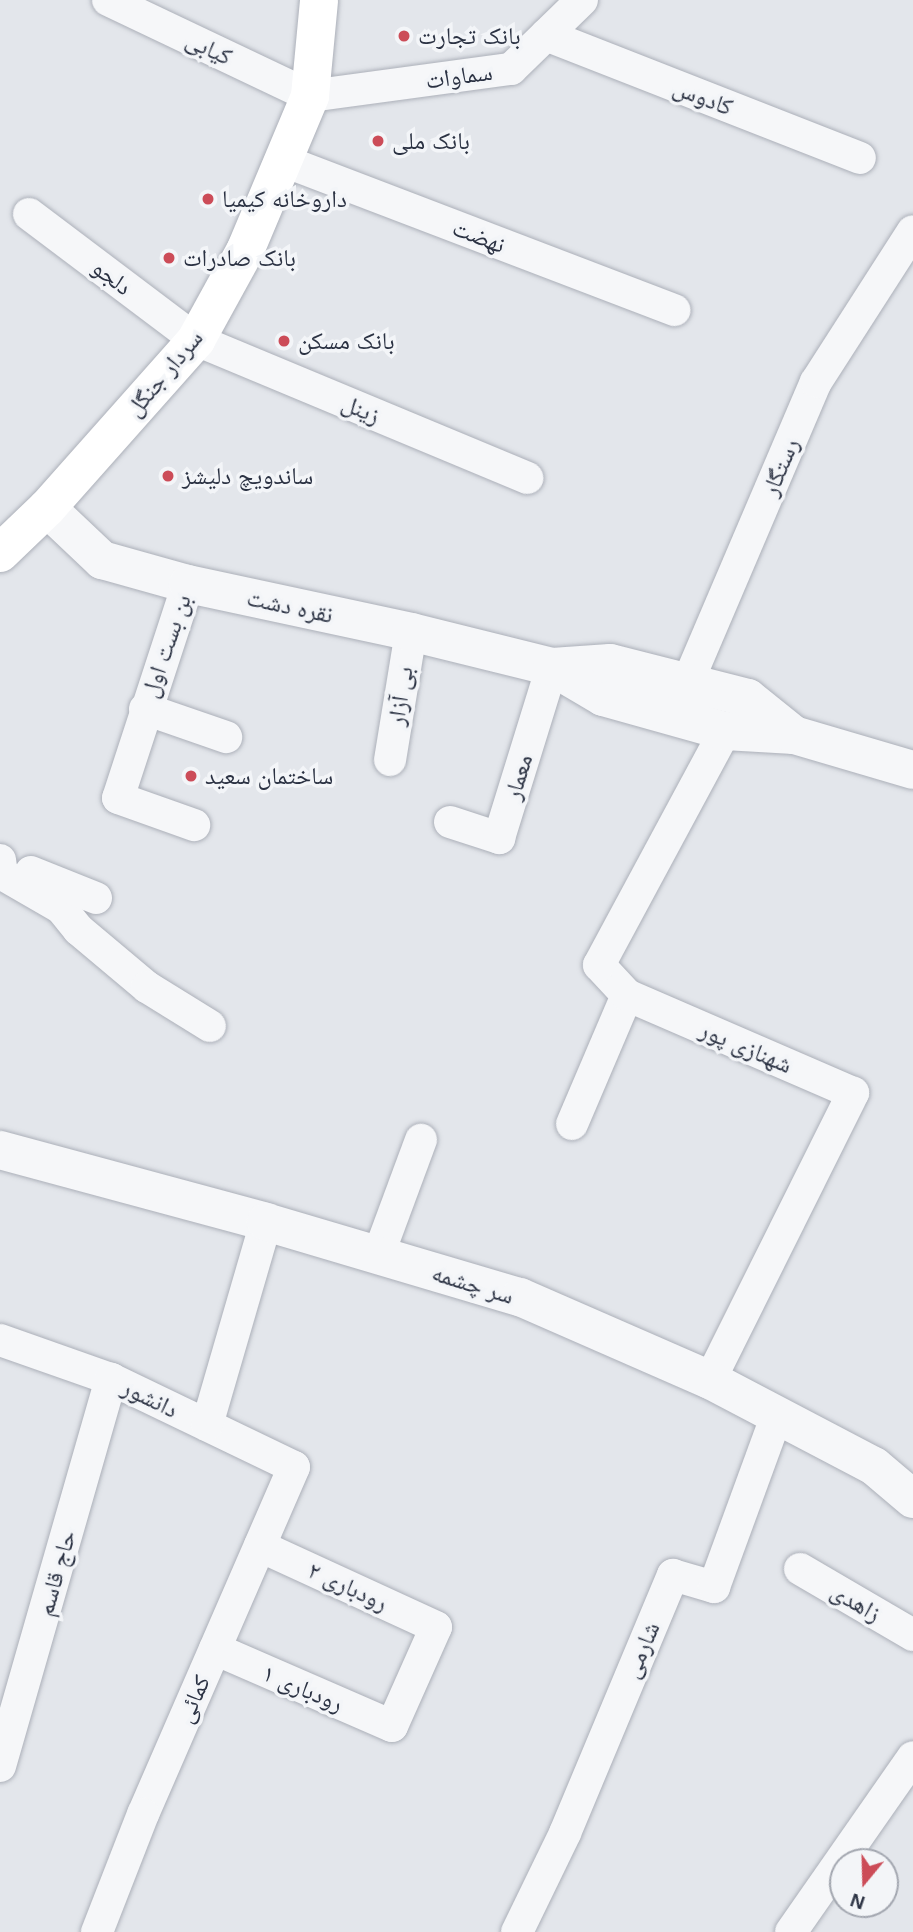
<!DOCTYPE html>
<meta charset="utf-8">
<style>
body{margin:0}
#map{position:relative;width:913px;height:1932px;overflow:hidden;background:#e3e6eb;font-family:Helvetica,"Noto Naskh Arabic",sans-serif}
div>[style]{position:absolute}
.roads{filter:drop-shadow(0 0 2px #acb0b9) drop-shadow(0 0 2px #acb0b9)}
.minor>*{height:32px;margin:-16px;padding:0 16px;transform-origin:16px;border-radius:16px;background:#f6f7f9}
.tertiary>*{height:38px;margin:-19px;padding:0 19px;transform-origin:19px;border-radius:19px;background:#f6f7f9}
.secondary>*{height:38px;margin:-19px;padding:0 19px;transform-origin:19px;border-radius:19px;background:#fff}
.dots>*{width:19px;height:19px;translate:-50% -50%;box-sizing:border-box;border:4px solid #f3f5f8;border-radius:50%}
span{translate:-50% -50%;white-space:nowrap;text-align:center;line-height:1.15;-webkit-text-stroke:7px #f3f5f8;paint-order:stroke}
.poi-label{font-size:24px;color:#2b3243}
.left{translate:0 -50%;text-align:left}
.street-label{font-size:24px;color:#2b3243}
.north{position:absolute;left:829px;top:1848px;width:70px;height:70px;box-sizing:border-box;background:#f3f5f8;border:2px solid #a3a7b0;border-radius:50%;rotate:199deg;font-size:19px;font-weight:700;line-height:28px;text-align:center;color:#2b3243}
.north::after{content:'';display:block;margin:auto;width:24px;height:32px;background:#cc4c58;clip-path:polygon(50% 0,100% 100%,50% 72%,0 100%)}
</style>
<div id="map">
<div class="roads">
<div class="minor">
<div style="left:108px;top:0;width:224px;rotate:25.4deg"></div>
<div style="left:310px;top:96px;width:203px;rotate:-7.7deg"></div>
<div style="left:511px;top:69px;width:99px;rotate:-44.2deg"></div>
<div style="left:546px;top:35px;width:337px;rotate:21.4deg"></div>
<div style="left:284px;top:161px;width:418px;rotate:20.9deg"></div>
<div style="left:29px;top:214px;width:209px;rotate:37deg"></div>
<div style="left:196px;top:340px;width:359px;rotate:22.6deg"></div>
<div style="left:188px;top:584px;width:225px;rotate:108.1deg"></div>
<div style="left:118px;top:798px;width:81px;rotate:19.6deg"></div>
<div style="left:678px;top:705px;width:351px;rotate:-66.9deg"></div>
<div style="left:816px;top:382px;width:179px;rotate:-57.3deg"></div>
<div style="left:145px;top:709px;width:86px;rotate:19.1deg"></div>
<div style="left:390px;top:760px;width:130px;rotate:-80.7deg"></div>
<div style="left:450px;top:822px;width:52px;rotate:18.1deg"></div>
<div style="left:499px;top:838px;width:179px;rotate:-72.8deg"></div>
<div style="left:0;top:860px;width:14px;rotate:82deg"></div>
<div style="left:2px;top:874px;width:68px;rotate:30deg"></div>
<div style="left:61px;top:908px;width:28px;rotate:51deg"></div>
<div style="left:79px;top:930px;width:89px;rotate:40deg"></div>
<div style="left:147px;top:987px;width:74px;rotate:31.8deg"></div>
<div style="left:31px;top:872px;width:70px;rotate:21.8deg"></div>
<div style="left:572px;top:1124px;width:140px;rotate:-66.9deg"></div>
<div style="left:378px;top:1256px;width:124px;rotate:-69.7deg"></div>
<div style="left:0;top:1340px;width:118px;rotate:19.4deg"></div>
<div style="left:111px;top:1379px;width:203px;rotate:25.7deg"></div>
<div style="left:294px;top:1467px;width:378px;rotate:113.5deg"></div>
<div style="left:143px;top:1814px;width:127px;rotate:111.3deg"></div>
<div style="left:710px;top:1380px;width:321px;rotate:-63.5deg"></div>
<div style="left:853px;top:1093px;width:246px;rotate:-156.6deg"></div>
<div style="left:627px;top:995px;width:41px;rotate:-133deg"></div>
<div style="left:599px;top:965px;width:266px;rotate:-61.7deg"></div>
<div style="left:207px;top:1425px;width:211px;rotate:-73.8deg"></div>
<div style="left:800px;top:1569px;width:131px;rotate:30.3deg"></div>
<div style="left:215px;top:1649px;width:193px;rotate:23.5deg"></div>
<div style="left:392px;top:1726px;width:108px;rotate:-66deg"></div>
<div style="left:436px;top:1627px;width:194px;rotate:-155.3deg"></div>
<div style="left:0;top:1766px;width:403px;rotate:-74deg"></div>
<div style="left:517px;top:1932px;width:110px;rotate:-64.1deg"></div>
<div style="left:565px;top:1833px;width:280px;rotate:-67.3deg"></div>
<div style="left:673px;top:1575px;width:43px;rotate:16.3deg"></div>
<div style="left:714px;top:1587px;width:183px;rotate:-69.9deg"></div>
<div style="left:791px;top:1932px;width:213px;rotate:-55.1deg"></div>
</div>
<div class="tertiary">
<div style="left:47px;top:508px;width:76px;rotate:43.4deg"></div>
<div style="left:102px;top:560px;width:89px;rotate:15.6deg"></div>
<div style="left:188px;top:584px;width:228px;rotate:12.1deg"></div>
<div style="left:411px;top:632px;width:145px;rotate:13.9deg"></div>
<div style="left:552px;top:667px;width:59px;rotate:30.5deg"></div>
<div style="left:603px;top:697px;width:127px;rotate:15.6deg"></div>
<div style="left:725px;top:731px;width:69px;rotate:3.3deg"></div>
<div style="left:794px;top:735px;width:124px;rotate:16.4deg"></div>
<div style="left:552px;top:667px;width:58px;rotate:-3.9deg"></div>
<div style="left:610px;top:663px;width:142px;rotate:14.2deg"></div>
<div style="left:748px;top:698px;width:59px;rotate:38.8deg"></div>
<div style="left:0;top:1150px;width:276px;rotate:15.1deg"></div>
<div style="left:266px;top:1222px;width:265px;rotate:16.5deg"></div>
<div style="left:520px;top:1297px;width:207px;rotate:23.6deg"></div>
<div style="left:710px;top:1380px;width:185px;rotate:27.7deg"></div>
<div style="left:874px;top:1466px;width:51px;rotate:40.2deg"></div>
</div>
<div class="secondary">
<div style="left:0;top:553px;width:65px;rotate:-43.8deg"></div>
<div style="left:47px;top:508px;width:225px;rotate:-48.4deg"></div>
<div style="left:196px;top:340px;width:102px;rotate:-61.2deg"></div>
<div style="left:245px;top:251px;width:168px;rotate:-67.2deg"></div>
<div style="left:310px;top:96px;width:96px;rotate:-84.6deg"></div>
</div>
</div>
<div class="dots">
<div style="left:404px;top:36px;background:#cc4c58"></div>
<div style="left:378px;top:141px;background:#cc4c58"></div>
<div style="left:208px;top:199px;background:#cc4c58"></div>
<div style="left:169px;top:258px;background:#cc4c58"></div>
<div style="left:284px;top:341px;background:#cc4c58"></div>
<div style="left:168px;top:476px;background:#cc4c58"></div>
<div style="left:191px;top:776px;background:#cc4c58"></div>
</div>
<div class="poi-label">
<span class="left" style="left:418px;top:36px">بانک تجارت</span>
<span class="left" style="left:392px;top:141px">بانک ملی</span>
<span class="left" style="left:222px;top:199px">داروخانه کیمیا</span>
<span class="left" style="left:183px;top:258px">بانک صادرات</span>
<span class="left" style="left:298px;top:341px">بانک مسکن</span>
<span class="left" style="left:182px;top:476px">ساندویچ دلیشز</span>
<span class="left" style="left:205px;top:776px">ساختمان سعید</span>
</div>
<div class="street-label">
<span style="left:209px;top:48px;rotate:25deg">کیابی</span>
<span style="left:459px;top:76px;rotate:-8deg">سماوات</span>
<span style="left:703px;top:97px;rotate:21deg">کادوس</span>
<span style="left:479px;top:236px;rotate:21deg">نهضت</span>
<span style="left:112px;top:277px;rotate:37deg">دلجو</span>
<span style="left:164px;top:373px;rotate:-50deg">سردار جنگل</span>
<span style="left:361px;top:409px;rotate:23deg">زینل</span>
<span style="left:780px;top:467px;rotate:-67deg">رستگار</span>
<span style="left:290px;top:606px;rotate:12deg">نقره دشت</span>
<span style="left:166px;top:646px;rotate:-71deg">بن بست اول</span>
<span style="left:400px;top:696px;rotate:-81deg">بی آزار</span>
<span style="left:518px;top:777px;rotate:-73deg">معمار</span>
<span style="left:746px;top:1047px;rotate:23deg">شهنازی پور</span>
<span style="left:473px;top:1284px;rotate:17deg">سر چشمه</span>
<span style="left:150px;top:1398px;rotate:26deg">دانشور</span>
<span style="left:56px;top:1573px;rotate:-74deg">حاج قاسم</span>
<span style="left:348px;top:1586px;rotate:25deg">رودباری ۲</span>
<span style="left:856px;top:1602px;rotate:30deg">زاهدی</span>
<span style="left:641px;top:1650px;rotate:-67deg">شارمی</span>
<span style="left:303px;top:1688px;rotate:23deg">رودباری ۱</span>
<span style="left:193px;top:1699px;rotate:-66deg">کمائی</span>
</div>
<div class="north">N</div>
</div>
